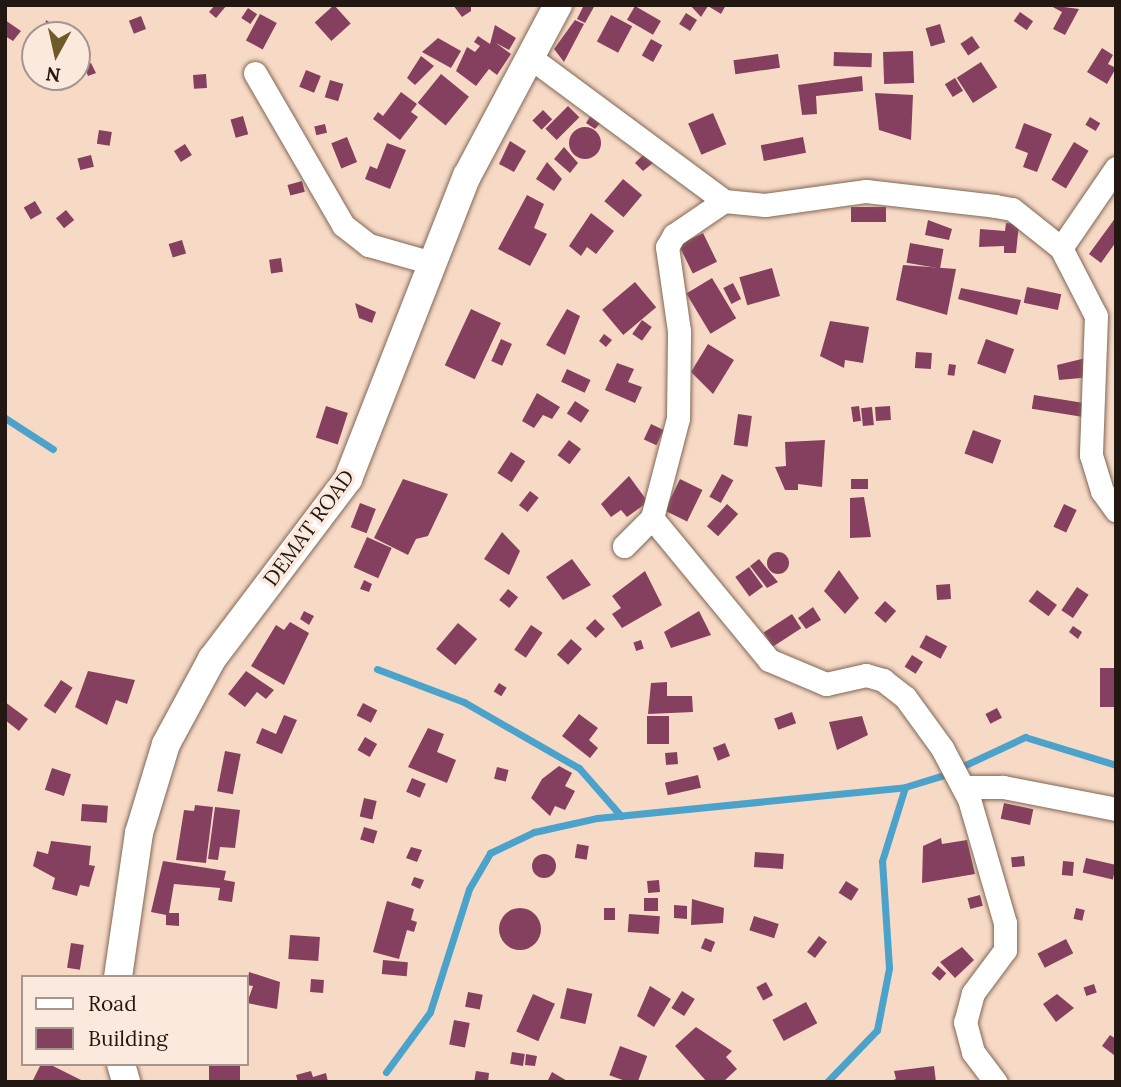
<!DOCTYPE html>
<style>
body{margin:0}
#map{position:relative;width:1121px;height:1087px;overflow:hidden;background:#f7dac6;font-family:Lora,serif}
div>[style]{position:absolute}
.stream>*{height:7px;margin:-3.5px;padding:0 3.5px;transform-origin:3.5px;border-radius:3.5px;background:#4ba2ca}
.building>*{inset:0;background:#86405f;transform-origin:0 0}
.round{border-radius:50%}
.roads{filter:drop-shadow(0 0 2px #816756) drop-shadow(0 0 2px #816756)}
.minor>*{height:23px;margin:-11.5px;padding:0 11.5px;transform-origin:11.5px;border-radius:11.5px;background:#fff}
.tertiary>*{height:28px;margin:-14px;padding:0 14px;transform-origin:14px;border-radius:14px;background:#fff}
span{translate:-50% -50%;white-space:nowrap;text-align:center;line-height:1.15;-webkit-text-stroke:7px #fce9de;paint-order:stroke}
.street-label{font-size:21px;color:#221811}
.frame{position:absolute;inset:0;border:7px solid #221811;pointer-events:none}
.legend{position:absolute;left:21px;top:975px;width:228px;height:91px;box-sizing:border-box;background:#fce9de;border:2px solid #a5958c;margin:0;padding:9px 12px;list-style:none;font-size:21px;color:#221811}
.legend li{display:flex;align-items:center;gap:14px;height:35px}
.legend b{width:35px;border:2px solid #a5958c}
.north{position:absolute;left:21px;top:21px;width:70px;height:70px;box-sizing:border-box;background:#fce9de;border:2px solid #a5958c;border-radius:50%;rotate:188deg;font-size:19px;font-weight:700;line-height:28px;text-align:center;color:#221811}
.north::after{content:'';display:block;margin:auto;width:24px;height:32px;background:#6f5a2a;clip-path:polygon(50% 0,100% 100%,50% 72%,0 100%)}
</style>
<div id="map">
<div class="stream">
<div style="left:5px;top:418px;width:57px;rotate:32.9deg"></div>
<div style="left:377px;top:669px;width:93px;rotate:20.8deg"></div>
<div style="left:464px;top:702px;width:133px;rotate:29.9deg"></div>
<div style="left:579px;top:768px;width:64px;rotate:48.8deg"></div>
<div style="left:961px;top:767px;width:71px;rotate:-25.1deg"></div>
<div style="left:1025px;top:737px;width:95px;rotate:17.1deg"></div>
<div style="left:386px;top:1072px;width:74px;rotate:-53.7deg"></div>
<div style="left:430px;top:1012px;width:129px;rotate:-72.4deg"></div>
<div style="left:469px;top:889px;width:42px;rotate:-59.7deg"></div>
<div style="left:490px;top:853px;width:49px;rotate:-25.5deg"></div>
<div style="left:534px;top:832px;width:65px;rotate:-12.5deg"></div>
<div style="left:597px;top:818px;width:310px;rotate:-5.7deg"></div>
<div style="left:827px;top:1082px;width:72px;rotate:-46.1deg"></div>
<div style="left:877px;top:1030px;width:63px;rotate:-79deg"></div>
<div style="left:889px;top:968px;width:107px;rotate:-93.7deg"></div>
<div style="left:882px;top:861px;width:77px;rotate:-72.7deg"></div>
<div style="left:905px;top:787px;width:38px;rotate:-17deg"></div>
</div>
<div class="building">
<div style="clip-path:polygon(215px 5px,227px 5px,216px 18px,209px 12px)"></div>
<div style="left:334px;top:5px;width:25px;height:26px;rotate:48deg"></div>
<div style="clip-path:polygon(453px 5px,471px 5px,471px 11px,462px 17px)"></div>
<div style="clip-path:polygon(584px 5px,595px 5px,585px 23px,577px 19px)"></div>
<div style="clip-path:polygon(690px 5px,726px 5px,721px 14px,708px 6px,701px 17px)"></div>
<div style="clip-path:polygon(1049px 5px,1079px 9px,1065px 35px,1053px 29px,1062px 12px)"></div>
<div style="left:635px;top:6px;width:30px;height:16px;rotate:30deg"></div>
<div style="left:248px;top:8px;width:11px;height:12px;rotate:34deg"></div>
<div style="left:1020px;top:12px;width:16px;height:11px;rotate:35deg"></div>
<div style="left:686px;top:13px;width:13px;height:13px;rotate:32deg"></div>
<div style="left:260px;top:14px;width:19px;height:30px;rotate:28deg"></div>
<div style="left:611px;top:15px;width:24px;height:30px;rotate:28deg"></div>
<div style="left:141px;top:16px;width:14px;height:13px;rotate:69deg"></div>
<div style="clip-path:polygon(5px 20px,21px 31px,13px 41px,5px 36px)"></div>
<div style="clip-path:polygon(46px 20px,62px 31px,59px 35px,44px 35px)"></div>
<div style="clip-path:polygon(575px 20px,584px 24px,564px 62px,554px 49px)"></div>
<div style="left:940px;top:24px;width:19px;height:15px;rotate:74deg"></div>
<div style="clip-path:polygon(495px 25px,516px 38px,509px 50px,496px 43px,511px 54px,497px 75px,489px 69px,476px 86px,456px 71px,467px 47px,475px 52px,480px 46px,474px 42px,478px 36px,490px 44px)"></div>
<div style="left:972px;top:36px;width:14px;height:14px;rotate:56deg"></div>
<div style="clip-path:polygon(438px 38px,461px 51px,451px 68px,422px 52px)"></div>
<div style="left:651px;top:39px;width:13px;height:19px;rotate:29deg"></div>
<div style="clip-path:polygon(1102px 48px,1113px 55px,1108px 64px,1116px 68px,1107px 84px,1087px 72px)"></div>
<div style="left:913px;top:51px;width:32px;height:30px;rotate:88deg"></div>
<div style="left:834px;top:52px;width:38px;height:14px;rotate:2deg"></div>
<div style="left:778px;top:54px;width:14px;height:45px;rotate:82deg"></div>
<div style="clip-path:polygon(421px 56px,434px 66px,415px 85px,407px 78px)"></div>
<div style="left:981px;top:62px;width:30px;height:29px;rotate:57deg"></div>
<div style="clip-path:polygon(91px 63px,96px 73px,88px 76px,84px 66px)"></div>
<div style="left:306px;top:70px;width:16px;height:18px;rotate:22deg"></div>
<div style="left:206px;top:74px;width:14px;height:13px;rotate:86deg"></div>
<div style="left:441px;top:74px;width:36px;height:37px;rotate:39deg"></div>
<div style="clip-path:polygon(862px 76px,863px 91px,816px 96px,817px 114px,802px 115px,798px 85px)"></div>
<div style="left:955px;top:78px;width:15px;height:12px;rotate:58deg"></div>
<div style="left:330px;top:80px;width:14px;height:18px;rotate:17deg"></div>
<div style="clip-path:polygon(401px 92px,417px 104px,411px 112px,418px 117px,400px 140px,373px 119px,378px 112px,383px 116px)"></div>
<div style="clip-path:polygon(875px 93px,913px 95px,911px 140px,879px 130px)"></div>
<div style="left:568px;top:106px;width:16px;height:32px;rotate:45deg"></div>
<div style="left:543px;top:110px;width:13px;height:15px;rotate:45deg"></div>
<div style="clip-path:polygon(593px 112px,603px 120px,595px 129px,586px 123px)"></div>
<div style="left:713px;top:113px;width:34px;height:27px;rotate:67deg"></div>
<div style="left:243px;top:116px;width:19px;height:13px;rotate:74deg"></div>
<div style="left:1090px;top:117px;width:12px;height:9px;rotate:31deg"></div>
<div style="clip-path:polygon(1024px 123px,1052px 134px,1037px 172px,1023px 167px,1028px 153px,1015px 148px)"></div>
<div style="left:325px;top:124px;width:9px;height:11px;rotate:77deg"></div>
<div class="round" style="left:569px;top:127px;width:32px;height:32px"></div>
<div style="left:99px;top:130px;width:13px;height:14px;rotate:9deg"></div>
<div style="left:347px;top:137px;width:27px;height:17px;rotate:68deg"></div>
<div style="left:803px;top:137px;width:16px;height:43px;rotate:79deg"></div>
<div style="clip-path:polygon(510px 141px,526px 151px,514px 172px,499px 164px)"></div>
<div style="left:1074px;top:142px;width:17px;height:44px;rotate:31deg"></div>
<div style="clip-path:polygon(387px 143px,406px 150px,390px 189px,365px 179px,370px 166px,377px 169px)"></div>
<div style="left:185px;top:144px;width:13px;height:13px;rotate:58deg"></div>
<div style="clip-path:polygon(564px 147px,578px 163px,570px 173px,554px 159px)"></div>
<div style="clip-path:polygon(645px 153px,653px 163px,643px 171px,635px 163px)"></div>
<div style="left:91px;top:155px;width:12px;height:14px;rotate:76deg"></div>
<div style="clip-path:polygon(547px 162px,562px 179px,554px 191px,536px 179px)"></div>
<div style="left:623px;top:179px;width:25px;height:29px;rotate:40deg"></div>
<div style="left:302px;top:181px;width:11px;height:15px;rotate:75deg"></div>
<div style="clip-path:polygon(527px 195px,544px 204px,534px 228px,547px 234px,530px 266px,498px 249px)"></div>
<div style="left:35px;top:201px;width:14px;height:13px;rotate:60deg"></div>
<div style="left:851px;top:207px;width:35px;height:15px"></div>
<div style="left:66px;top:210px;width:13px;height:13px;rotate:51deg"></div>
<div style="clip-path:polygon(591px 213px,614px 231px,596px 254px,587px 247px,581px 256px,569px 246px)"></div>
<div style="clip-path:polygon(1116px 217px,1116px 242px,1101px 263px,1089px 254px)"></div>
<div style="clip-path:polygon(928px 220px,952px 229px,949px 240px,925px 235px)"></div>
<div style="clip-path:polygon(1006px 223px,1019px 224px,1016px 253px,1004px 253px,1004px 246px,979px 247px,980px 229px,1005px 231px)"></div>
<div style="left:703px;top:233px;width:32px;height:27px;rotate:64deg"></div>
<div style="left:182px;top:240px;width:14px;height:14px;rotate:73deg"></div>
<div style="left:910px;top:243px;width:34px;height:20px;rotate:10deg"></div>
<div style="left:281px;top:258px;width:14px;height:12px;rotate:82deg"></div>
<div style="clip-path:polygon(903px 265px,956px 269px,947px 315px,896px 300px)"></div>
<div style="left:772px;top:268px;width:29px;height:34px;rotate:74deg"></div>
<div style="left:712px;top:278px;width:47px;height:30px;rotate:59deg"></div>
<div style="left:635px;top:282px;width:33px;height:43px;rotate:50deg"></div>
<div style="left:733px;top:283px;width:18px;height:11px;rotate:63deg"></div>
<div style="left:1027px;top:287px;width:35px;height:16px;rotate:12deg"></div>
<div style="clip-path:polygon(961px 288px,1021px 300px,1017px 315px,958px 299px)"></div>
<div style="clip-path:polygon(355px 303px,376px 312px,372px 323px,359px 318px)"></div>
<div style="left:471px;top:309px;width:33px;height:62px;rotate:25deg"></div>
<div style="clip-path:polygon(567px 309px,580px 316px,565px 355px,546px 345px)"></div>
<div style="left:642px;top:320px;width:12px;height:17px;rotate:35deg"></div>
<div style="clip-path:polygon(830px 321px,869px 327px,863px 363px,845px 360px,844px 368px,820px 356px)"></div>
<div style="clip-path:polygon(604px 334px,612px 340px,606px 347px,599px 341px)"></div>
<div style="left:501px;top:339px;width:12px;height:24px;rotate:24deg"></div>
<div style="left:986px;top:339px;width:30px;height:26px;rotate:20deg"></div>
<div style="clip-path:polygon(708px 344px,734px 360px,713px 394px,691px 372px)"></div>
<div style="left:916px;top:352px;width:16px;height:16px;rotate:4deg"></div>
<div style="clip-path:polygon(1090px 357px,1092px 377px,1059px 380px,1057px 365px)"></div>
<div style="clip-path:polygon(617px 363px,634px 369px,628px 382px,642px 387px,635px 403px,605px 390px)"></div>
<div style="left:949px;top:364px;width:7px;height:11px;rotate:8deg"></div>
<div style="left:567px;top:369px;width:26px;height:14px;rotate:25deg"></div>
<div style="clip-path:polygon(537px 393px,560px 407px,552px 419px,543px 415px,534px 428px,522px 421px)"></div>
<div style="left:1034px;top:395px;width:60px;height:14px;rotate:9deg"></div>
<div style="left:575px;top:401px;width:17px;height:15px;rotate:33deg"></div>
<div style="left:326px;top:406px;width:23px;height:33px;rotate:18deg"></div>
<div style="left:859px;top:406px;width:15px;height:8px;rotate:82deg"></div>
<div style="left:890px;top:406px;width:14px;height:15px;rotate:86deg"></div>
<div style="left:872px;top:407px;width:18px;height:11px;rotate:84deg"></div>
<div style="left:738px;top:414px;width:14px;height:31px;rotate:8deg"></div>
<div style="left:651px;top:424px;width:14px;height:17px;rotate:25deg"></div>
<div style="left:973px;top:430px;width:30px;height:25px;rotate:20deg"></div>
<div style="left:569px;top:440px;width:15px;height:19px;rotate:37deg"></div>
<div style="clip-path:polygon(825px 440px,822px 487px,798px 484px,798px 490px,785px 490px,775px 467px,786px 466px,785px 442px)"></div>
<div style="left:511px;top:452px;width:17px;height:25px;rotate:33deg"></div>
<div style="left:722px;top:474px;width:13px;height:26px;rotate:29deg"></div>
<div style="clip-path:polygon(629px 476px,648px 502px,627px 517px,621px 510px,611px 517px,601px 504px)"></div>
<div style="clip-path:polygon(403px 479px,448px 494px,428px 536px,416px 539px,408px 555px,374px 538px)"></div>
<div style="left:680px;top:479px;width:25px;height:35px;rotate:26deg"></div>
<div style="left:851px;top:479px;width:17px;height:10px"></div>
<div style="left:530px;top:491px;width:11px;height:18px;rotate:38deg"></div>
<div style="clip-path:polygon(864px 497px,871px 537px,850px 538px,850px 498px)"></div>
<div style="left:360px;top:503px;width:17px;height:26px;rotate:21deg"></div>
<div style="left:727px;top:504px;width:15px;height:30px;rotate:42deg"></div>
<div style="left:1064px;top:504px;width:14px;height:25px;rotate:25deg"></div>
<div style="clip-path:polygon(502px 532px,520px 551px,509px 575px,484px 559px)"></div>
<div style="left:367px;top:537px;width:27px;height:33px;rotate:24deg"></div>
<div class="round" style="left:767px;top:552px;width:22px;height:22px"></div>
<div style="clip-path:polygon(572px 559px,591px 585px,563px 600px,546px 577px)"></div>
<div style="clip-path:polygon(759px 559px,778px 582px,767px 588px,750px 566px)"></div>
<div style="left:749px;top:567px;width:24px;height:17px;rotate:54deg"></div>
<div style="clip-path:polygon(839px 570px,859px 598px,845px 614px,824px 591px)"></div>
<div style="clip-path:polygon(645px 571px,662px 605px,622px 628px,612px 614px,621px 608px,612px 596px)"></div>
<div style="clip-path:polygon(364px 580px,372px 584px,369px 592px,360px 589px)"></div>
<div style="left:950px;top:584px;width:15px;height:14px;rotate:86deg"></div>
<div style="left:1077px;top:587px;width:14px;height:28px;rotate:34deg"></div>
<div style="left:508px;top:589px;width:13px;height:14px;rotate:39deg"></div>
<div style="left:1037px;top:590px;width:25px;height:14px;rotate:37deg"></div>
<div style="left:885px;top:601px;width:15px;height:16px;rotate:42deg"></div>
<div style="clip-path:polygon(813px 607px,821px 620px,806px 629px,798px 618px)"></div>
<div style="clip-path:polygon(304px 611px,314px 616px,309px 625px,300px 619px)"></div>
<div style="clip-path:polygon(699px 611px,711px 635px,671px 648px,664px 632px)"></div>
<div style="left:792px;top:614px;width:17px;height:34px;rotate:57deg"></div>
<div style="left:595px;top:619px;width:14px;height:13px;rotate:45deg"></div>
<div style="clip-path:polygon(290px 622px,309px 633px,284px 685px,251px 666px,276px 625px,284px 630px)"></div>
<div style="left:458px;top:623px;width:25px;height:34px;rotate:40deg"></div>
<div style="left:531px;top:625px;width:14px;height:30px;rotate:34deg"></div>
<div style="clip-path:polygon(1073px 626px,1082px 632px,1078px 639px,1069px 632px)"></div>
<div style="left:926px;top:635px;width:24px;height:14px;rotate:28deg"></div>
<div style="left:571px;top:639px;width:15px;height:21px;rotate:42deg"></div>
<div style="left:641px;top:640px;width:9px;height:8px;rotate:72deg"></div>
<div style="left:912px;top:655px;width:13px;height:14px;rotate:32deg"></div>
<div style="left:1116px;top:668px;width:39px;height:16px;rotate:90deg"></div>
<div style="clip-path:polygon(88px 671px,135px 680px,127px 704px,116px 700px,107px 725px,75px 707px)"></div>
<div style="clip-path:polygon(246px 671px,274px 690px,266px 699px,257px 692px,245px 707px,228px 694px)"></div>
<div style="left:61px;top:680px;width:14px;height:31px;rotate:34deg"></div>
<div style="clip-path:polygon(667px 682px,667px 696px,692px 696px,693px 712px,648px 714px,651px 683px)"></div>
<div style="left:499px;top:683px;width:9px;height:10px;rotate:32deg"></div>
<div style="clip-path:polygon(5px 702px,28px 719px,19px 731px,5px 720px)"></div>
<div style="left:363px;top:703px;width:16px;height:14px;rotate:27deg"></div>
<div style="left:997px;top:708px;width:11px;height:13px;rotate:63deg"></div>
<div style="left:792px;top:712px;width:12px;height:19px;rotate:70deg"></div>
<div style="clip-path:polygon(579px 714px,598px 728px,589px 740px,598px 748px,590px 758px,562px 736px)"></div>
<div style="clip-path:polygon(284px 715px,297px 720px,282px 754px,256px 743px,262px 728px,276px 734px)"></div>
<div style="left:647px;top:716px;width:22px;height:28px"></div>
<div style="clip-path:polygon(862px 716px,868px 735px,837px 750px,829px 722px)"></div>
<div style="clip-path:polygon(428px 728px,444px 734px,437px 752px,456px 760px,447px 783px,408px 767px)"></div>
<div style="left:365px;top:737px;width:14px;height:15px;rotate:30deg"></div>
<div style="left:725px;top:743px;width:14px;height:13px;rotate:69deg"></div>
<div style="left:225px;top:751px;width:16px;height:41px;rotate:11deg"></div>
<div style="left:677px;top:752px;width:12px;height:12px;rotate:85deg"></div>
<div style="clip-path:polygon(559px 766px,572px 773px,565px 786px,575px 791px,565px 810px,555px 806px,550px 816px,531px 798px,542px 779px)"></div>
<div style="left:497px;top:767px;width:12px;height:12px;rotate:14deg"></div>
<div style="left:52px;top:768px;width:20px;height:23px;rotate:18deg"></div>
<div style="left:698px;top:775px;width:13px;height:34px;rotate:77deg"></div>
<div style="left:412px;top:778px;width:15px;height:15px;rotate:23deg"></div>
<div style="left:364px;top:798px;width:13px;height:19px;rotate:13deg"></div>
<div style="left:1004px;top:803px;width:30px;height:16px;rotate:12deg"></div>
<div style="left:82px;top:804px;width:26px;height:17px;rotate:4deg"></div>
<div style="clip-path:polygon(195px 805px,213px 807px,206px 863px,176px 860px,184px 810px,194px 811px)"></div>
<div style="clip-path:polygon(215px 807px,240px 810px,235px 848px,220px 847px,218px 860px,208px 859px)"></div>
<div style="left:364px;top:827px;width:14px;height:13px;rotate:17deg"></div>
<div style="clip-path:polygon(941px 838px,942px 844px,967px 840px,975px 874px,922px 883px,923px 846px)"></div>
<div style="clip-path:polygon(51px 841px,91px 846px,89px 865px,95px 866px,89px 887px,80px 885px,77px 896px,52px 889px,55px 878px,33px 866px,37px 851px,48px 854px)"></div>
<div style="left:577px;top:844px;width:12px;height:14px;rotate:9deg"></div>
<div style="clip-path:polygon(411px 847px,422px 850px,417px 862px,406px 858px)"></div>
<div style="left:755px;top:852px;width:29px;height:15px;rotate:4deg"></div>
<div class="round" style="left:532px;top:854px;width:24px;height:24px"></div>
<div style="left:1024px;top:856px;width:10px;height:13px;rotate:84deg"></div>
<div style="left:1086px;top:858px;width:31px;height:15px;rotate:13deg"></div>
<div style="clip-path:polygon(163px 861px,226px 871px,224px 880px,235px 882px,232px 902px,218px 900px,220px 888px,174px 884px,169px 913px,179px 913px,179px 926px,166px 925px,166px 915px,151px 912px)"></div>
<div style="left:1063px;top:861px;width:11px;height:14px;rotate:5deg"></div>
<div style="clip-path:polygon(414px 877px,424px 880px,420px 889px,411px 885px)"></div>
<div style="left:659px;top:880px;width:12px;height:12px;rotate:85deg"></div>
<div style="left:846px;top:881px;width:15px;height:14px;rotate:32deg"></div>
<div style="left:980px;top:895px;width:11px;height:13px;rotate:75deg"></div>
<div style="left:644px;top:898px;width:14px;height:13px"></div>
<div style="clip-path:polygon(692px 899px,724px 908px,723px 923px,691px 925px)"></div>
<div style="clip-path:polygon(387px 901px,414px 909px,411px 920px,417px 922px,414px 932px,407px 930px,399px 959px,373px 952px)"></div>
<div style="clip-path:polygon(674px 905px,687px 906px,687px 919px,674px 918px)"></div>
<div style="left:604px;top:908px;width:11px;height:12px"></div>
<div style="left:1076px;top:908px;width:9px;height:11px;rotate:13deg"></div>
<div class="round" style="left:499px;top:908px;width:42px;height:42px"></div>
<div style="left:629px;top:914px;width:31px;height:18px;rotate:4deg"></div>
<div style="left:754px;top:916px;width:26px;height:15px;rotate:18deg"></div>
<div style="left:290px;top:935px;width:30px;height:24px;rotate:4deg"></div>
<div style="left:819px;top:936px;width:10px;height:20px;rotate:37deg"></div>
<div style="left:705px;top:938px;width:11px;height:11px;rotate:22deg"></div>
<div style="left:1066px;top:939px;width:16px;height:32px;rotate:63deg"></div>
<div style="left:71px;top:943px;width:13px;height:25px;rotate:9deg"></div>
<div style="clip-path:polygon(962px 947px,974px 960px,955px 978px,940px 962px)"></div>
<div style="left:383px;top:960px;width:25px;height:14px;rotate:5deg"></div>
<div style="left:938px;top:966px;width:11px;height:10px;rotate:41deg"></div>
<div style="clip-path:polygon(249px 972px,280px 982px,277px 1009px,247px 1003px,253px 986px,247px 985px)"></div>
<div style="left:311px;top:979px;width:13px;height:13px;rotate:4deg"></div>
<div style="left:766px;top:982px;width:15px;height:11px;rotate:62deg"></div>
<div style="left:1094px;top:984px;width:9px;height:11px;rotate:72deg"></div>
<div style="clip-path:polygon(650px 986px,671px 999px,654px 1027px,637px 1016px)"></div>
<div style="left:567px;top:988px;width:26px;height:31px;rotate:13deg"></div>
<div style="left:682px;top:991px;width:15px;height:20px;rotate:32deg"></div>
<div style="left:468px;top:992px;width:15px;height:15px;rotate:11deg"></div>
<div style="left:533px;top:994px;width:24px;height:41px;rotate:24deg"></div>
<div style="clip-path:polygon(1057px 994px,1074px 1008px,1056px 1022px,1043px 1004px)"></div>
<div style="left:806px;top:1002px;width:24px;height:38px;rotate:62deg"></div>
<div style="left:454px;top:1020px;width:16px;height:25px;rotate:11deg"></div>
<div style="clip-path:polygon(696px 1027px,732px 1051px,726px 1057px,737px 1069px,723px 1082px,707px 1082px,675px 1046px)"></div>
<div style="clip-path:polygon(1110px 1035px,1116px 1039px,1114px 1055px,1102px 1046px)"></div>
<div style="left:620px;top:1046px;width:29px;height:31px;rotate:20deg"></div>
<div style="left:512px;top:1052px;width:13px;height:12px;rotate:9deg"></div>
<div style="clip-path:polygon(526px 1054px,537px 1056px,535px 1066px,525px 1065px)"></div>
<div style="clip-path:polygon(41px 1064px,49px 1064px,85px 1082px,32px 1082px)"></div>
<div style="left:209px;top:1064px;width:31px;height:18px"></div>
<div style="clip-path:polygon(934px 1066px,936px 1082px,888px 1082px,896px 1079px,894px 1071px)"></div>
<div style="clip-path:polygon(311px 1071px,313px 1077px,326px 1073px,328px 1082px,298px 1082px,296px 1075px)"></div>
<div style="clip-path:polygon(476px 1071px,489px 1073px,488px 1082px,474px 1082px)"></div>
<div style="clip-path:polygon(552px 1072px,569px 1082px,547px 1082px)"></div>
</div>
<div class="roads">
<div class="minor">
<div style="left:531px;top:58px;width:240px;rotate:36.5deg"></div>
<div style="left:724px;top:201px;width:41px;rotate:5.6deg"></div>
<div style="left:765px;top:205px;width:102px;rotate:-7.9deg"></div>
<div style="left:866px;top:191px;width:130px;rotate:6.6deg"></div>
<div style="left:995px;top:206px;width:17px;rotate:10deg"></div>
<div style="left:1012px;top:209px;width:63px;rotate:38.5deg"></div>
<div style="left:1061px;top:248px;width:97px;rotate:-55.5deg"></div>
<div style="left:255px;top:73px;width:176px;rotate:59.9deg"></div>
<div style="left:343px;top:225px;width:33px;rotate:38deg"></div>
<div style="left:369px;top:245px;width:66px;rotate:15.9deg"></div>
<div style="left:1061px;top:248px;width:76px;rotate:62.8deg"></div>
<div style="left:1096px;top:316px;width:139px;rotate:92.1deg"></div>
<div style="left:1091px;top:455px;width:38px;rotate:73deg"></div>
<div style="left:1102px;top:491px;width:24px;rotate:54deg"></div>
<div style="left:652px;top:518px;width:184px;rotate:50.5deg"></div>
<div style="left:769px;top:660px;width:62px;rotate:22.8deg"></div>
<div style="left:826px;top:684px;width:41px;rotate:-12.7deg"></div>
<div style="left:866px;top:675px;width:18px;rotate:16deg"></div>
<div style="left:883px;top:680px;width:28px;rotate:38deg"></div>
<div style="left:905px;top:697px;width:63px;rotate:54deg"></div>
<div style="left:942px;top:748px;width:58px;rotate:62.1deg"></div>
<div style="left:969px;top:799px;width:129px;rotate:73.8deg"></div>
<div style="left:1005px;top:923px;width:27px;rotate:90deg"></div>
<div style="left:1005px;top:950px;width:54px;rotate:126.7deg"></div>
<div style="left:973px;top:993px;width:30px;rotate:105deg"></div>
<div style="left:965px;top:1022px;width:31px;rotate:75deg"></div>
<div style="left:973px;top:1052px;width:38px;rotate:53deg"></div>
<div style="left:624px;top:546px;width:40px;rotate:-45deg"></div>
<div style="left:652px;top:518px;width:103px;rotate:-75.4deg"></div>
<div style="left:678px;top:418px;width:87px;rotate:-89.3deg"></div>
<div style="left:679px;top:331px;width:85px;rotate:-98.1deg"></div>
<div style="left:667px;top:247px;width:14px;rotate:-60deg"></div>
<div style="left:674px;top:235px;width:60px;rotate:-34.2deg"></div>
<div style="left:963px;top:787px;width:40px"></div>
<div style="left:1003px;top:787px;width:115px;rotate:11deg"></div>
</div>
<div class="tertiary">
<div style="left:118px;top:977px;width:146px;rotate:-81.7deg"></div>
<div style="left:139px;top:833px;width:93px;rotate:-73.1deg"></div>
<div style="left:166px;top:744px;width:97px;rotate:-61.6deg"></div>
<div style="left:212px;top:659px;width:226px;rotate:-52.9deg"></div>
<div style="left:348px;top:479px;width:326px;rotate:-68.6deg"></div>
<div style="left:467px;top:176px;width:194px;rotate:-62deg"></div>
<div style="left:121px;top:1064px;width:19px;rotate:74deg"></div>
</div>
</div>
<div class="street-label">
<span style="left:309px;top:528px;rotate:-54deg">DEMAT ROAD</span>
</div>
<div class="frame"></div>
<ul class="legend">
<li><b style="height:9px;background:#fff"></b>Road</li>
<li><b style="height:19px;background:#86405f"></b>Building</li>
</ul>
<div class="north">N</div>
</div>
